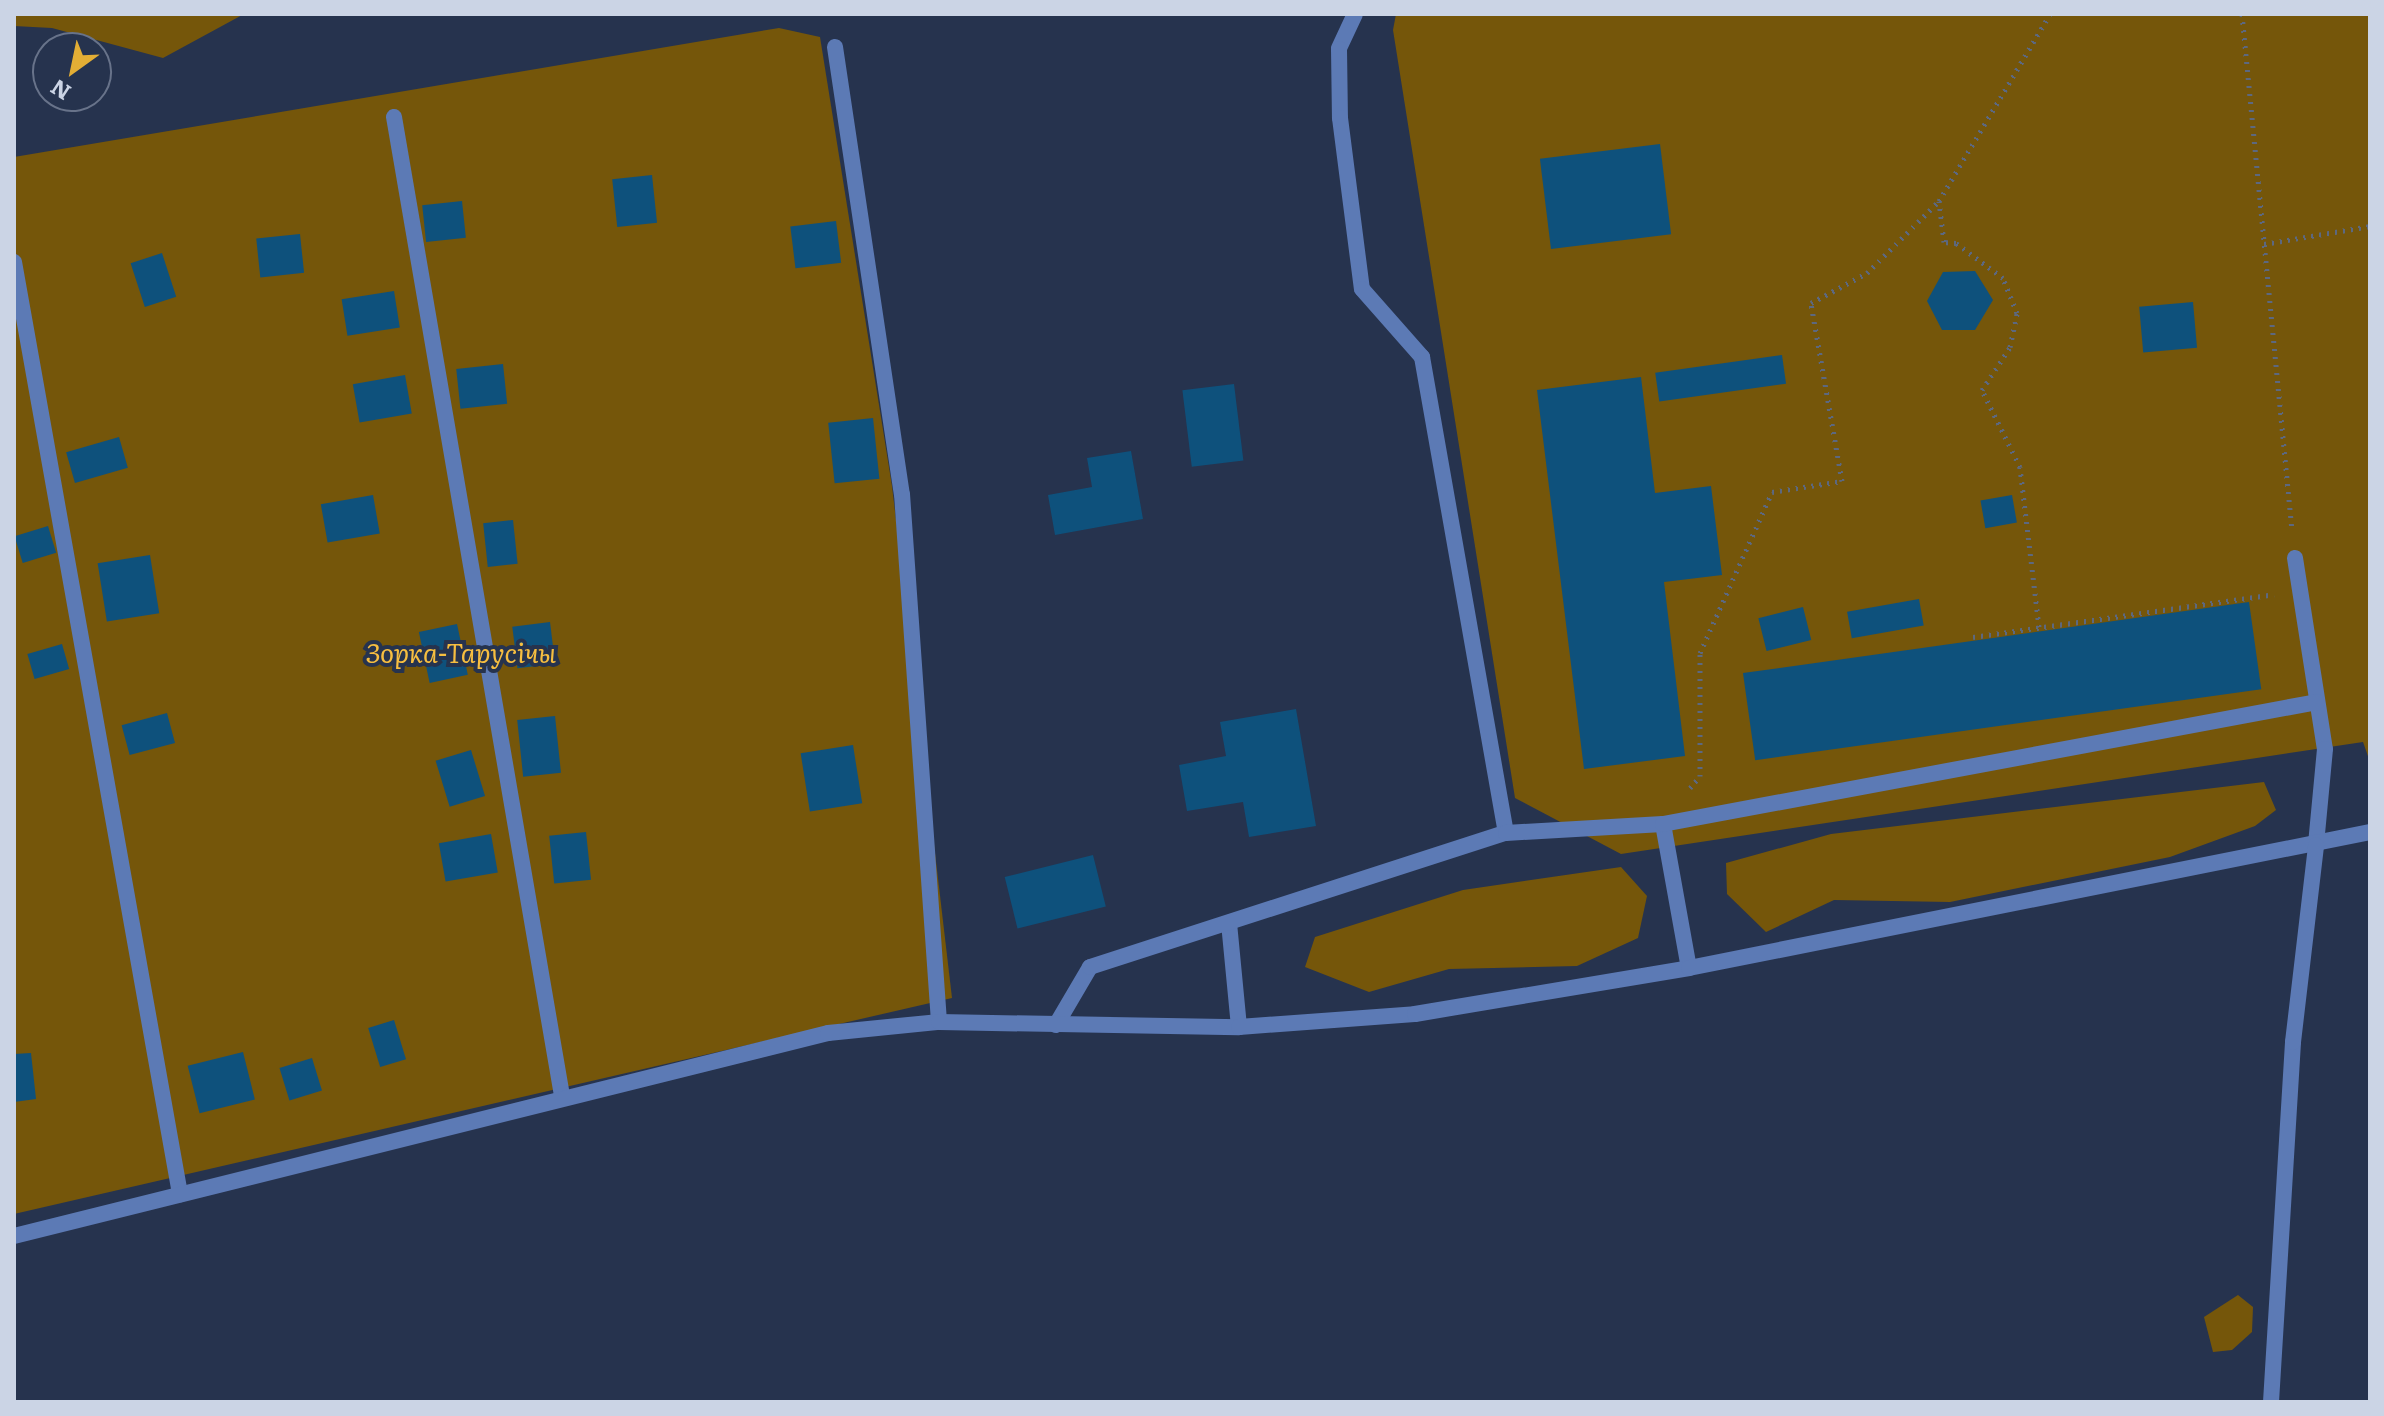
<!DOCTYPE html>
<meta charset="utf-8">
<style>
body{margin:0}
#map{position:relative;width:2384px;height:1416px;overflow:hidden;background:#26334e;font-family:Literata,serif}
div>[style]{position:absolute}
.green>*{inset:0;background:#75560a}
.building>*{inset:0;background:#0e517c;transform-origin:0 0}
.path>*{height:5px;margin-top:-2.5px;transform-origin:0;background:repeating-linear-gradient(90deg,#5c6880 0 2px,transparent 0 8px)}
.service>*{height:16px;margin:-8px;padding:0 8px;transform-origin:8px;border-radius:8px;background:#5c7ab5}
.tertiary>*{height:16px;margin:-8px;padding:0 8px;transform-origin:8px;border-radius:8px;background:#5c7ab5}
span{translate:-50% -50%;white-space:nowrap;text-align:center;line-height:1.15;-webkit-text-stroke:8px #26334e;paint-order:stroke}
.park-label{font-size:26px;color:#f7be40;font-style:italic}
.frame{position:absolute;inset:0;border:16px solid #cbd4e5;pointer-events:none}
.north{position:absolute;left:32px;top:32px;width:80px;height:80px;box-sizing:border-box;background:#26334e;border:2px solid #68738a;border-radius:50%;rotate:213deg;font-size:22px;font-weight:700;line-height:32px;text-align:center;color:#cbd4e5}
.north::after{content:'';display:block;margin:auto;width:28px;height:36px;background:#e3ae35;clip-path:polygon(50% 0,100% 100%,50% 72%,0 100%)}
</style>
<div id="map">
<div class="green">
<div style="clip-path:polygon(14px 14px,244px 14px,163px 58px,52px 28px,14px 26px)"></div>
<div style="clip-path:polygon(1396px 14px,2370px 14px,2370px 762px,2363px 742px,1621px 854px,1515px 798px,1393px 30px)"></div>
<div style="clip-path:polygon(779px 28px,820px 37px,892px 486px,952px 998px,14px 1214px,14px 157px)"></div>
<div style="clip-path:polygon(2264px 782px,2276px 810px,2255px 826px,2170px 857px,1950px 902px,1834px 900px,1766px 932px,1727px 894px,1726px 863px,1831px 834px)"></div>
<div style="clip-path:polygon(1621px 867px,1647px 896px,1638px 938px,1577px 966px,1449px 969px,1369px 992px,1305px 967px,1315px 937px,1463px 890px)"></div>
<div style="clip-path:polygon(2238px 1295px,2253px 1307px,2252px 1332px,2232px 1350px,2213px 1352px,2204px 1317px)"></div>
</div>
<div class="building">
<div style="left:1660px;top:144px;width:91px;height:121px;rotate:83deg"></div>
<div style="left:652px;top:175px;width:48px;height:40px;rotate:84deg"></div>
<div style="left:462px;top:201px;width:37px;height:40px;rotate:84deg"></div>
<div style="left:836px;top:221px;width:42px;height:46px;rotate:83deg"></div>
<div style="left:300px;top:234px;width:39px;height:44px;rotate:84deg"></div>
<div style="left:162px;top:253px;width:46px;height:33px;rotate:72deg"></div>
<div style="clip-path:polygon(1975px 271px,1993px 300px,1975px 330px,1942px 330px,1927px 301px,1943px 272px)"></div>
<div style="left:394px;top:291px;width:37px;height:53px;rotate:81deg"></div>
<div style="left:2193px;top:302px;width:46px;height:54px;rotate:85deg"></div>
<div style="left:1782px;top:355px;width:29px;height:128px;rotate:82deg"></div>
<div style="left:503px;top:364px;width:40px;height:47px;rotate:84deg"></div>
<div style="left:405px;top:375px;width:39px;height:53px;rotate:80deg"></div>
<div style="clip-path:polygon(1641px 377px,1655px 493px,1711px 486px,1722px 575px,1664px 582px,1685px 756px,1584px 769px,1537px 390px)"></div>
<div style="left:1234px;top:384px;width:77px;height:52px;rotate:83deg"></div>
<div style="left:873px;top:418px;width:61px;height:45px;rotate:84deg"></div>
<div style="left:119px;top:437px;width:32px;height:55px;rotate:74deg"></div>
<div style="clip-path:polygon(1131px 451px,1143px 519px,1055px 535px,1048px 495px,1092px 487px,1087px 458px)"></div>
<div style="left:373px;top:495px;width:39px;height:53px;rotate:80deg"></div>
<div style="left:2012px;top:495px;width:28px;height:32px;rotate:80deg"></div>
<div style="left:513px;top:520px;width:44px;height:30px;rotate:84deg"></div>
<div style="left:48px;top:526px;width:28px;height:35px;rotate:73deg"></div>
<div style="left:150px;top:555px;width:59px;height:53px;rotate:81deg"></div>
<div style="left:1919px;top:599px;width:27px;height:73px;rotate:80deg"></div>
<div style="left:2249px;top:602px;width:88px;height:511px;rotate:82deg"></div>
<div style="left:1803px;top:607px;width:34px;height:46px;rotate:76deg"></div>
<div style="left:550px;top:622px;width:42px;height:38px;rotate:83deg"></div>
<div style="left:457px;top:624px;width:52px;height:39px;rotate:78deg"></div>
<div style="left:62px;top:644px;width:26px;height:36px;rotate:74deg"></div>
<div style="clip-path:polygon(1296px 709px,1316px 826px,1249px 837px,1243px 802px,1187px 811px,1179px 765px,1226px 756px,1220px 722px)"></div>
<div style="left:167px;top:713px;width:31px;height:47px;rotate:75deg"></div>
<div style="left:555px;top:716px;width:57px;height:38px;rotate:84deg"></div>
<div style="left:853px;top:745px;width:59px;height:53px;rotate:81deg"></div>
<div style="left:471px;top:750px;width:48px;height:37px;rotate:73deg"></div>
<div style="left:586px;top:832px;width:48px;height:37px;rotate:84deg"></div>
<div style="left:491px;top:834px;width:39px;height:53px;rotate:80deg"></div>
<div style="left:1093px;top:855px;width:53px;height:91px;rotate:76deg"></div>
<div style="left:394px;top:1020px;width:41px;height:27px;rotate:73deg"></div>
<div style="left:243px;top:1052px;width:49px;height:57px;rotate:76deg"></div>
<div style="clip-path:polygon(31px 1053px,36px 1099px,14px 1102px,14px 1054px)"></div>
<div style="left:312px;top:1058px;width:34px;height:34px;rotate:73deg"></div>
</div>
<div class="path">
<div style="left:2242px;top:14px;width:518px;rotate:84.47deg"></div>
<div style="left:2264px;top:244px;width:108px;rotate:-9.6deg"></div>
<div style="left:2039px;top:627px;width:161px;rotate:-96.8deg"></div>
<div style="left:2020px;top:467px;width:86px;rotate:-116.3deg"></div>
<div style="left:1982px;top:390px;width:51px;rotate:-56.9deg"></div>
<div style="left:2010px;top:347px;width:35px;rotate:-78deg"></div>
<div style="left:2017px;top:313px;width:38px;rotate:-112deg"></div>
<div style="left:2003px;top:278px;width:59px;rotate:-143.3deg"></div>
<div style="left:1956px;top:243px;width:12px;rotate:-175deg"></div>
<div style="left:1944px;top:242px;width:41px;rotate:-97deg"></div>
<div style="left:1939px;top:201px;width:217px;rotate:-59.3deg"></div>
<div style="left:1973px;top:637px;width:304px;rotate:-8.1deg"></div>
<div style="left:1690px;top:788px;width:16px;rotate:-50deg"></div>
<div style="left:1700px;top:776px;width:123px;rotate:-90deg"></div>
<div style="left:1700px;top:653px;width:176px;rotate:-65.9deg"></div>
<div style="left:1772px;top:492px;width:71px;rotate:-8.9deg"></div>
<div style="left:1842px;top:481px;width:181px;rotate:-99.9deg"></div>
<div style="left:1811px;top:303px;width:64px;rotate:-28.2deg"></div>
<div style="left:1867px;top:273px;width:102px;rotate:-45deg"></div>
</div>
<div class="service">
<div style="left:1355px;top:14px;width:38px;rotate:115deg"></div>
<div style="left:1339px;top:49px;width:69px;rotate:89.2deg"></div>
<div style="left:1340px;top:118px;width:172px;rotate:82.7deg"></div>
<div style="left:1362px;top:289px;width:91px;rotate:48.6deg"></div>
<div style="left:1422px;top:357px;width:483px;rotate:80deg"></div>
<div style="left:835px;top:47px;width:452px;rotate:81.5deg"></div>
<div style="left:902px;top:494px;width:529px;rotate:85.99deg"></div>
<div style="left:394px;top:117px;width:993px;rotate:80.26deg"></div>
<div style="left:14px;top:262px;width:947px;rotate:79.9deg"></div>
<div style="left:2295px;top:558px;width:193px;rotate:81.1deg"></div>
<div style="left:2325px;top:749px;width:96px;rotate:95.4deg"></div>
<div style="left:1663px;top:824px;width:146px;rotate:79.8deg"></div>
<div style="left:1229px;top:923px;width:104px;rotate:84.5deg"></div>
<div style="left:1056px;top:1025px;width:67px;rotate:-59.6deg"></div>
<div style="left:1090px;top:967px;width:437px;rotate:-17.9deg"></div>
<div style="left:1506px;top:833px;width:157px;rotate:-3.3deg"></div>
<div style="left:1663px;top:824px;width:665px;rotate:-10.57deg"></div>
</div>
<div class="tertiary">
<div style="left:14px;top:1236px;width:839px;rotate:-14deg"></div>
<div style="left:828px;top:1033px;width:112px;rotate:-5.7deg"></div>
<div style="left:939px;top:1022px;width:300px;rotate:1deg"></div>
<div style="left:1239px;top:1027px;width:176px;rotate:-4.2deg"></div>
<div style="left:1415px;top:1014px;width:278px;rotate:-9.5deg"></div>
<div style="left:1689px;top:968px;width:694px;rotate:-11.29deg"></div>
<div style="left:2271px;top:1402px;width:361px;rotate:-86.5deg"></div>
<div style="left:2293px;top:1042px;width:198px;rotate:-83.3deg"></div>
</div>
<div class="park-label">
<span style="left:461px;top:652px">Зорка-Тарусічы</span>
</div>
<div class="frame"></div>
<div class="north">N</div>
</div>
